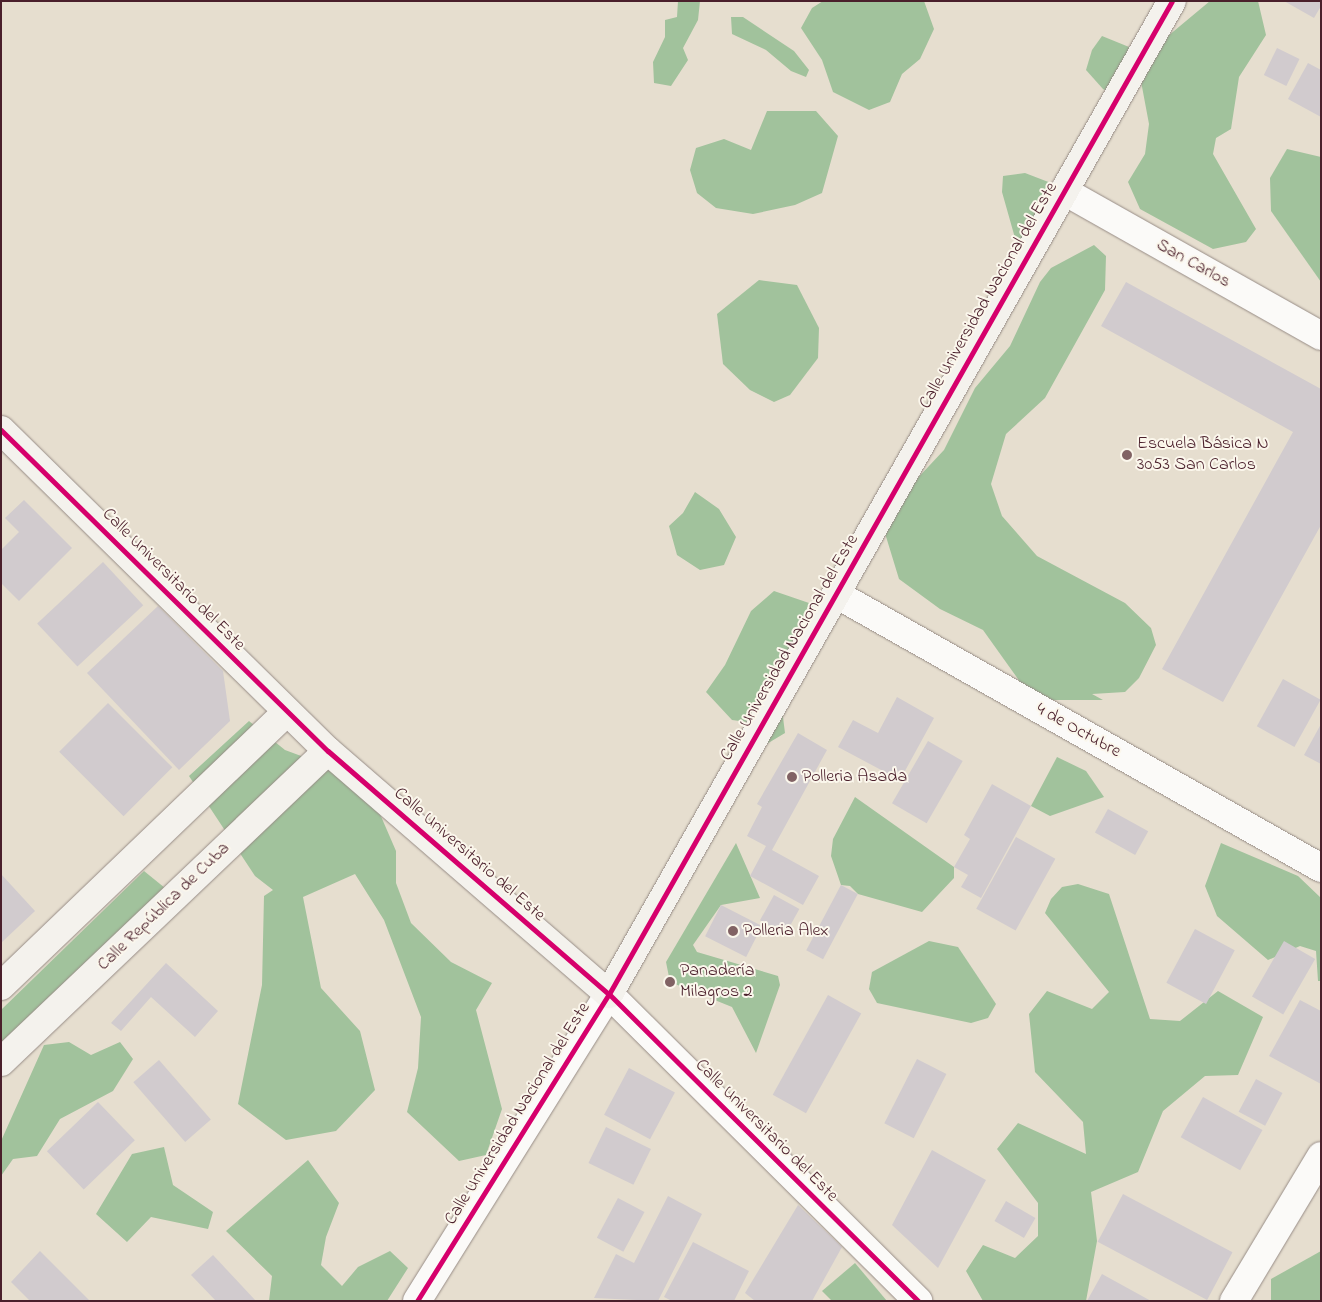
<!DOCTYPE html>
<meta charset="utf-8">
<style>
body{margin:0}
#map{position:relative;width:1322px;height:1302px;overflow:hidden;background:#e6decf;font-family:"Indie Flower",sans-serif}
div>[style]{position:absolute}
.forest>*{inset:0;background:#a1c29c}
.building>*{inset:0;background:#d1cbce;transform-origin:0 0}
.roads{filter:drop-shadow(0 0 1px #978c86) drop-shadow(0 0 1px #978c86)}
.street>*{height:28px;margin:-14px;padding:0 14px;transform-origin:14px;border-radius:14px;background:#fbfaf8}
.secondary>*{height:28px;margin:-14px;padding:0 14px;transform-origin:14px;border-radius:14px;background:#f4f2ed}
.cycleway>*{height:5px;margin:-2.5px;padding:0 2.5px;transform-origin:2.5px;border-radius:2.5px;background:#d6006c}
.dots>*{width:14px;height:14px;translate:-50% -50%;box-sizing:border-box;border:2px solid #fbf7ec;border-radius:50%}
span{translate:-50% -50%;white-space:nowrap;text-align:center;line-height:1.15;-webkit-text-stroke:4px #fbf7ec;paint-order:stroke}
.street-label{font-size:18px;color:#4a1f2b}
.poi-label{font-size:18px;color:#4a1f2b}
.left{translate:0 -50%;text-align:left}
.frame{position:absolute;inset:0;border:2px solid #4a1f2b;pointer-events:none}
</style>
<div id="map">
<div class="forest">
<div style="clip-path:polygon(678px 1px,700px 1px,698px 20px,683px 48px,688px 60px,671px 86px,654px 83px,653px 62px,665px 37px,665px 20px,677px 17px)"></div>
<div style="clip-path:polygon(823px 1px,924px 1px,934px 29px,920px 59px,902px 74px,890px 102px,869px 110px,833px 92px,822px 60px,801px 28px,812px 8px)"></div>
<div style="clip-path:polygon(1210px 1px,1258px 1px,1266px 35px,1239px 77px,1231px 129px,1216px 138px,1213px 154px,1256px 229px,1246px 242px,1213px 249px,1140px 209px,1128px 182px,1145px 154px,1149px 124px,1140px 76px,1156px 46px)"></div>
<div style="clip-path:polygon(731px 17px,743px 17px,794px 51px,809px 70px,806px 77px,791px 71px,766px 50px,732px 34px)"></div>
<div style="clip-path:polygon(1102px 36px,1134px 49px,1127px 100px,1103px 89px,1086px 70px,1092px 50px)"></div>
<div style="clip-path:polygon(767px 111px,816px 111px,838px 136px,822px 193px,795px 205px,753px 214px,716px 208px,697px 193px,690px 170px,696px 148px,724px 139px,751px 150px)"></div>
<div style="clip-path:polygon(1287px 149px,1321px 157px,1321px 282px,1271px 211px,1270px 178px)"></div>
<div style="clip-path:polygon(1025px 173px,1051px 183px,1066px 212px,1014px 254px,1015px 238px,1002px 192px,1003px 176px)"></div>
<div style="clip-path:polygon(1094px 245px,1106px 256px,1105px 290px,1045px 398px,1006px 434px,991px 484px,1002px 516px,1037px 556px,1125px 603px,1151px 628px,1156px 645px,1139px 678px,1125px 692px,1092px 694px,1103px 700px,1052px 700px,1023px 686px,983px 630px,940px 609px,899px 579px,884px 530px,898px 499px,944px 450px,975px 388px,1010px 346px,1040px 282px,1051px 268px)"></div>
<div style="clip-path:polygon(759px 280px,797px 285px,819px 328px,818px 358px,790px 395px,774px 402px,750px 390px,723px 364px,717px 314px)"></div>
<div style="clip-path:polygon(695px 492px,719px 509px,736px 537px,724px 565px,700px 570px,677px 555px,669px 526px,683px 513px)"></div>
<div style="clip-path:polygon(774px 591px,809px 603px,814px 614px,777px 670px,785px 733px,765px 745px,747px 722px,732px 720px,706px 692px,725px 665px,751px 611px)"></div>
<div style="clip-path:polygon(249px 721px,285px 750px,347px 773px,380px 814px,396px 851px,396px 883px,411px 923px,451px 962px,492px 983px,476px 1010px,502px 1109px,486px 1155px,459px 1161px,407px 1112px,418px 1068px,421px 1017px,384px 920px,355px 874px,303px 897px,321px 988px,360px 1031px,375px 1090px,336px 1131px,286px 1140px,238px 1104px,262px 985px,264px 896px,273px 890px,255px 876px,189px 776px)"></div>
<div style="clip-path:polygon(1057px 757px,1086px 771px,1104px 797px,1050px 816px,1031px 806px)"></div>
<div style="clip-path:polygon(855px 797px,954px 867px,954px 878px,922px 912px,858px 894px,850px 886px,841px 885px,831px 856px,833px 839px)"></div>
<div style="clip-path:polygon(736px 843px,760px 898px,721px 905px,693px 945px,697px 952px,778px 976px,780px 985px,756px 1053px,732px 1007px,670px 982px,666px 962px)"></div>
<div style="clip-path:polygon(1221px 843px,1298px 876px,1321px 898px,1321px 981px,1318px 981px,1316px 951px,1300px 946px,1268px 960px,1217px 916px,1205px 886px)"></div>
<div style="clip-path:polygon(144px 871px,165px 888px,1px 1046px,1px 1010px)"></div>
<div style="clip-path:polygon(1078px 884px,1109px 894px,1150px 1019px,1180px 1021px,1218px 991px,1263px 1017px,1238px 1075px,1205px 1076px,1163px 1111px,1138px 1172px,1091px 1192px,1097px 1241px,1086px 1301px,983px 1301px,966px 1271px,983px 1245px,1015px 1258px,1038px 1236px,1038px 1203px,997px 1149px,1018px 1123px,1086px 1154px,1083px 1122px,1035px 1072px,1029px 1014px,1047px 991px,1092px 1009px,1109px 992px,1045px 913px,1051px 899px,1062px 887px)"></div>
<div style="clip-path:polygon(929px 941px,958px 947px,996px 1004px,988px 1018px,971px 1023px,877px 1003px,869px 989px,872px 972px)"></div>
<div style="clip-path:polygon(69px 1042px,91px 1055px,120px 1042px,133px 1059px,113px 1091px,60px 1119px,37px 1156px,13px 1159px,1px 1176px,1px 1141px,44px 1045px)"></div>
<div style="clip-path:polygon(164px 1147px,173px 1185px,213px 1212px,208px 1229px,151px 1217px,127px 1242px,96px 1214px,132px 1154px)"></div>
<div style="clip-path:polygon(308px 1160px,339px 1203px,326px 1237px,321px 1265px,342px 1286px,358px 1267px,390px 1251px,408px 1268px,387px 1301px,269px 1301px,272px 1276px,226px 1231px)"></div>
<div style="clip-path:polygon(1321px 1251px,1321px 1301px,1271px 1301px,1271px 1279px)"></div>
<div style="clip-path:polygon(855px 1263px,887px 1301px,832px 1301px,822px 1291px)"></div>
</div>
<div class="building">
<div style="clip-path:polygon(1284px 1px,1321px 1px,1321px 6px,1314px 18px)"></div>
<div style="left:1277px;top:48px;width:25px;height:30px;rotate:26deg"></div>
<div style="clip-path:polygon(1308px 63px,1321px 70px,1321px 117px,1288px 99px)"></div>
<div style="clip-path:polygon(1126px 282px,1321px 389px,1321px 525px,1223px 702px,1162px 669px,1293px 432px,1101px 326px)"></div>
<div style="clip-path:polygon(24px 500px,72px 548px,19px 601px,1px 583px,1px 550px,19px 532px,5px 518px)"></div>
<div style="left:103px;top:562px;width:59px;height:90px;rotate:47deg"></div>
<div style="clip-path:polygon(158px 606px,223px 671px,230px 721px,179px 770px,87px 673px)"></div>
<div style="left:1283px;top:679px;width:43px;height:54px;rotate:29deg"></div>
<div style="clip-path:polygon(897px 697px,934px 718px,900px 780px,838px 747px,853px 720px,878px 733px)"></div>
<div style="left:108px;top:703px;width:91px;height:69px;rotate:45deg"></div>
<div style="clip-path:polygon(1321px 724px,1321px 764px,1304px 755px)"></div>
<div style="clip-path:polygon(798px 733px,827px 750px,772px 850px,819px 876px,803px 905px,750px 876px,766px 846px,747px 836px,762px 807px,757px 804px)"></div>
<div style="left:928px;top:741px;width:40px;height:72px;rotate:30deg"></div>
<div style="clip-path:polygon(992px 784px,1031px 806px,981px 898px,961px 887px,968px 875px,954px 867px,970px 839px,964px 835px)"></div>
<div style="left:1108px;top:809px;width:46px;height:27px;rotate:29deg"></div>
<div style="left:1016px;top:837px;width:45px;height:82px;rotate:29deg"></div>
<div style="clip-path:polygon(1px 874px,35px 911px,1px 943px)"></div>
<div style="left:841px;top:885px;width:19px;height:74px;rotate:28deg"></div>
<div style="left:774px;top:895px;width:29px;height:29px;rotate:29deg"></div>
<div style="left:721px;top:905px;width:46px;height:35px;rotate:27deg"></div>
<div style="left:1195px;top:929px;width:45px;height:61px;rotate:28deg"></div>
<div style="left:1284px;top:941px;width:36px;height:64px;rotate:30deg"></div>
<div style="clip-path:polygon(166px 963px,218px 1011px,195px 1037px,151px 997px,121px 1031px,111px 1023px)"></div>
<div style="left:828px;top:995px;width:38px;height:114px;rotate:29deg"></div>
<div style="clip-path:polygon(1300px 1000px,1321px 1011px,1321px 1084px,1269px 1056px)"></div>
<div style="left:917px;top:1059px;width:33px;height:72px;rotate:27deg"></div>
<div style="left:159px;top:1060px;width:79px;height:34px;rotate:49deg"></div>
<div style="left:629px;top:1068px;width:52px;height:53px;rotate:28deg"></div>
<div style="left:1256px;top:1079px;width:30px;height:37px;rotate:28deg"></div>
<div style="left:1203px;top:1097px;width:68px;height:46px;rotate:29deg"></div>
<div style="left:98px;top:1102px;width:53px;height:71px;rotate:46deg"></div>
<div style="left:606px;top:1127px;width:50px;height:40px;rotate:26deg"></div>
<div style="clip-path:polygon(932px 1150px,986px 1180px,938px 1268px,892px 1225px)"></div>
<div style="left:1123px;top:1194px;width:124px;height:54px;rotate:28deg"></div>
<div style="clip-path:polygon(668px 1196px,702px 1214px,658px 1301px,594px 1298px,616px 1254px,634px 1263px)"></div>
<div style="left:618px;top:1198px;width:30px;height:45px;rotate:28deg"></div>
<div style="left:1006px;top:1201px;width:34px;height:23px;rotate:30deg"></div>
<div style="clip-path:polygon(798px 1205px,842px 1247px,812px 1301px,755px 1301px,745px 1293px)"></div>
<div style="clip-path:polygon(693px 1242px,749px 1271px,734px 1301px,672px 1301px,664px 1297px)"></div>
<div style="clip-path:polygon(40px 1251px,90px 1301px,30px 1301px,11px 1282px)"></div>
<div style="clip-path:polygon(213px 1255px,256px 1301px,216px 1301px,191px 1275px)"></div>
<div style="clip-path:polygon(1102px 1274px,1151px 1301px,1087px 1301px)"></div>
</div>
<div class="roads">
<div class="street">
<div style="left:1064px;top:191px;width:295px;rotate:29.4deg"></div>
<div style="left:836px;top:594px;width:557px;rotate:29.46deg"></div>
<div style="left:417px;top:1301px;width:362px;rotate:-58deg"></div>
<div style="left:609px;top:994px;width:436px;rotate:44.8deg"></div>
<div style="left:1234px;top:1301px;width:169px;rotate:-59deg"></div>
</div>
<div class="secondary">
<div style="left:1px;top:430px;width:458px;rotate:44.5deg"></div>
<div style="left:328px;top:751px;width:371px;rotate:40.9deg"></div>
<div style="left:609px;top:994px;width:1141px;rotate:-60.45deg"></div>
<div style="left:1px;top:986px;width:396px;rotate:-43.8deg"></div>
<div style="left:1px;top:1062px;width:451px;rotate:-43.6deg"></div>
</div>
</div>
<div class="cycleway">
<div style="left:1px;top:430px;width:458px;rotate:44.5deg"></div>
<div style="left:328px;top:751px;width:371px;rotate:40.9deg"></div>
<div style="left:609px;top:994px;width:436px;rotate:44.8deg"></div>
<div style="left:417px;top:1301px;width:362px;rotate:-58deg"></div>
<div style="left:609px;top:994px;width:1141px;rotate:-60.45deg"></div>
</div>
<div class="dots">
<div style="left:1127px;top:455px;background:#816264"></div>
<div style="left:792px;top:777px;background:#816264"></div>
<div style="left:733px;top:931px;background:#816264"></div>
<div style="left:670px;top:982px;background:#816264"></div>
</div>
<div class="street-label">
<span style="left:1193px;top:264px;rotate:29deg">San Carlos</span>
<span style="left:989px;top:296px;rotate:-60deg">Calle Universidad Nacional del Este</span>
<span style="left:173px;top:580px;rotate:45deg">Calle Universitario del Este</span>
<span style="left:790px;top:648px;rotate:-60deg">Calle Universidad Nacional del Este</span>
<span style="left:1078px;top:731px;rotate:29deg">4 de Octubre</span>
<span style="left:469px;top:855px;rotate:41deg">Calle Universitario del Este</span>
<span style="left:164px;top:907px;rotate:-44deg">Calle República de Cuba</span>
<span style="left:518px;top:1114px;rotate:-58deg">Calle Universidad Nacional del Este</span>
<span style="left:766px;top:1131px;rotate:45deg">Calle Universitario del Este</span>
</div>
<div class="poi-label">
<span class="left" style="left:1137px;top:455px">Escuela Básica N<br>3053 San Carlos</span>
<span class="left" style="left:802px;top:777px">Polleria Asada</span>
<span class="left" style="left:743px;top:931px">Polleria Alex</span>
<span class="left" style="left:680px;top:982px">Panadería<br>Milagros 2</span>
</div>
<div class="frame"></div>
</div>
